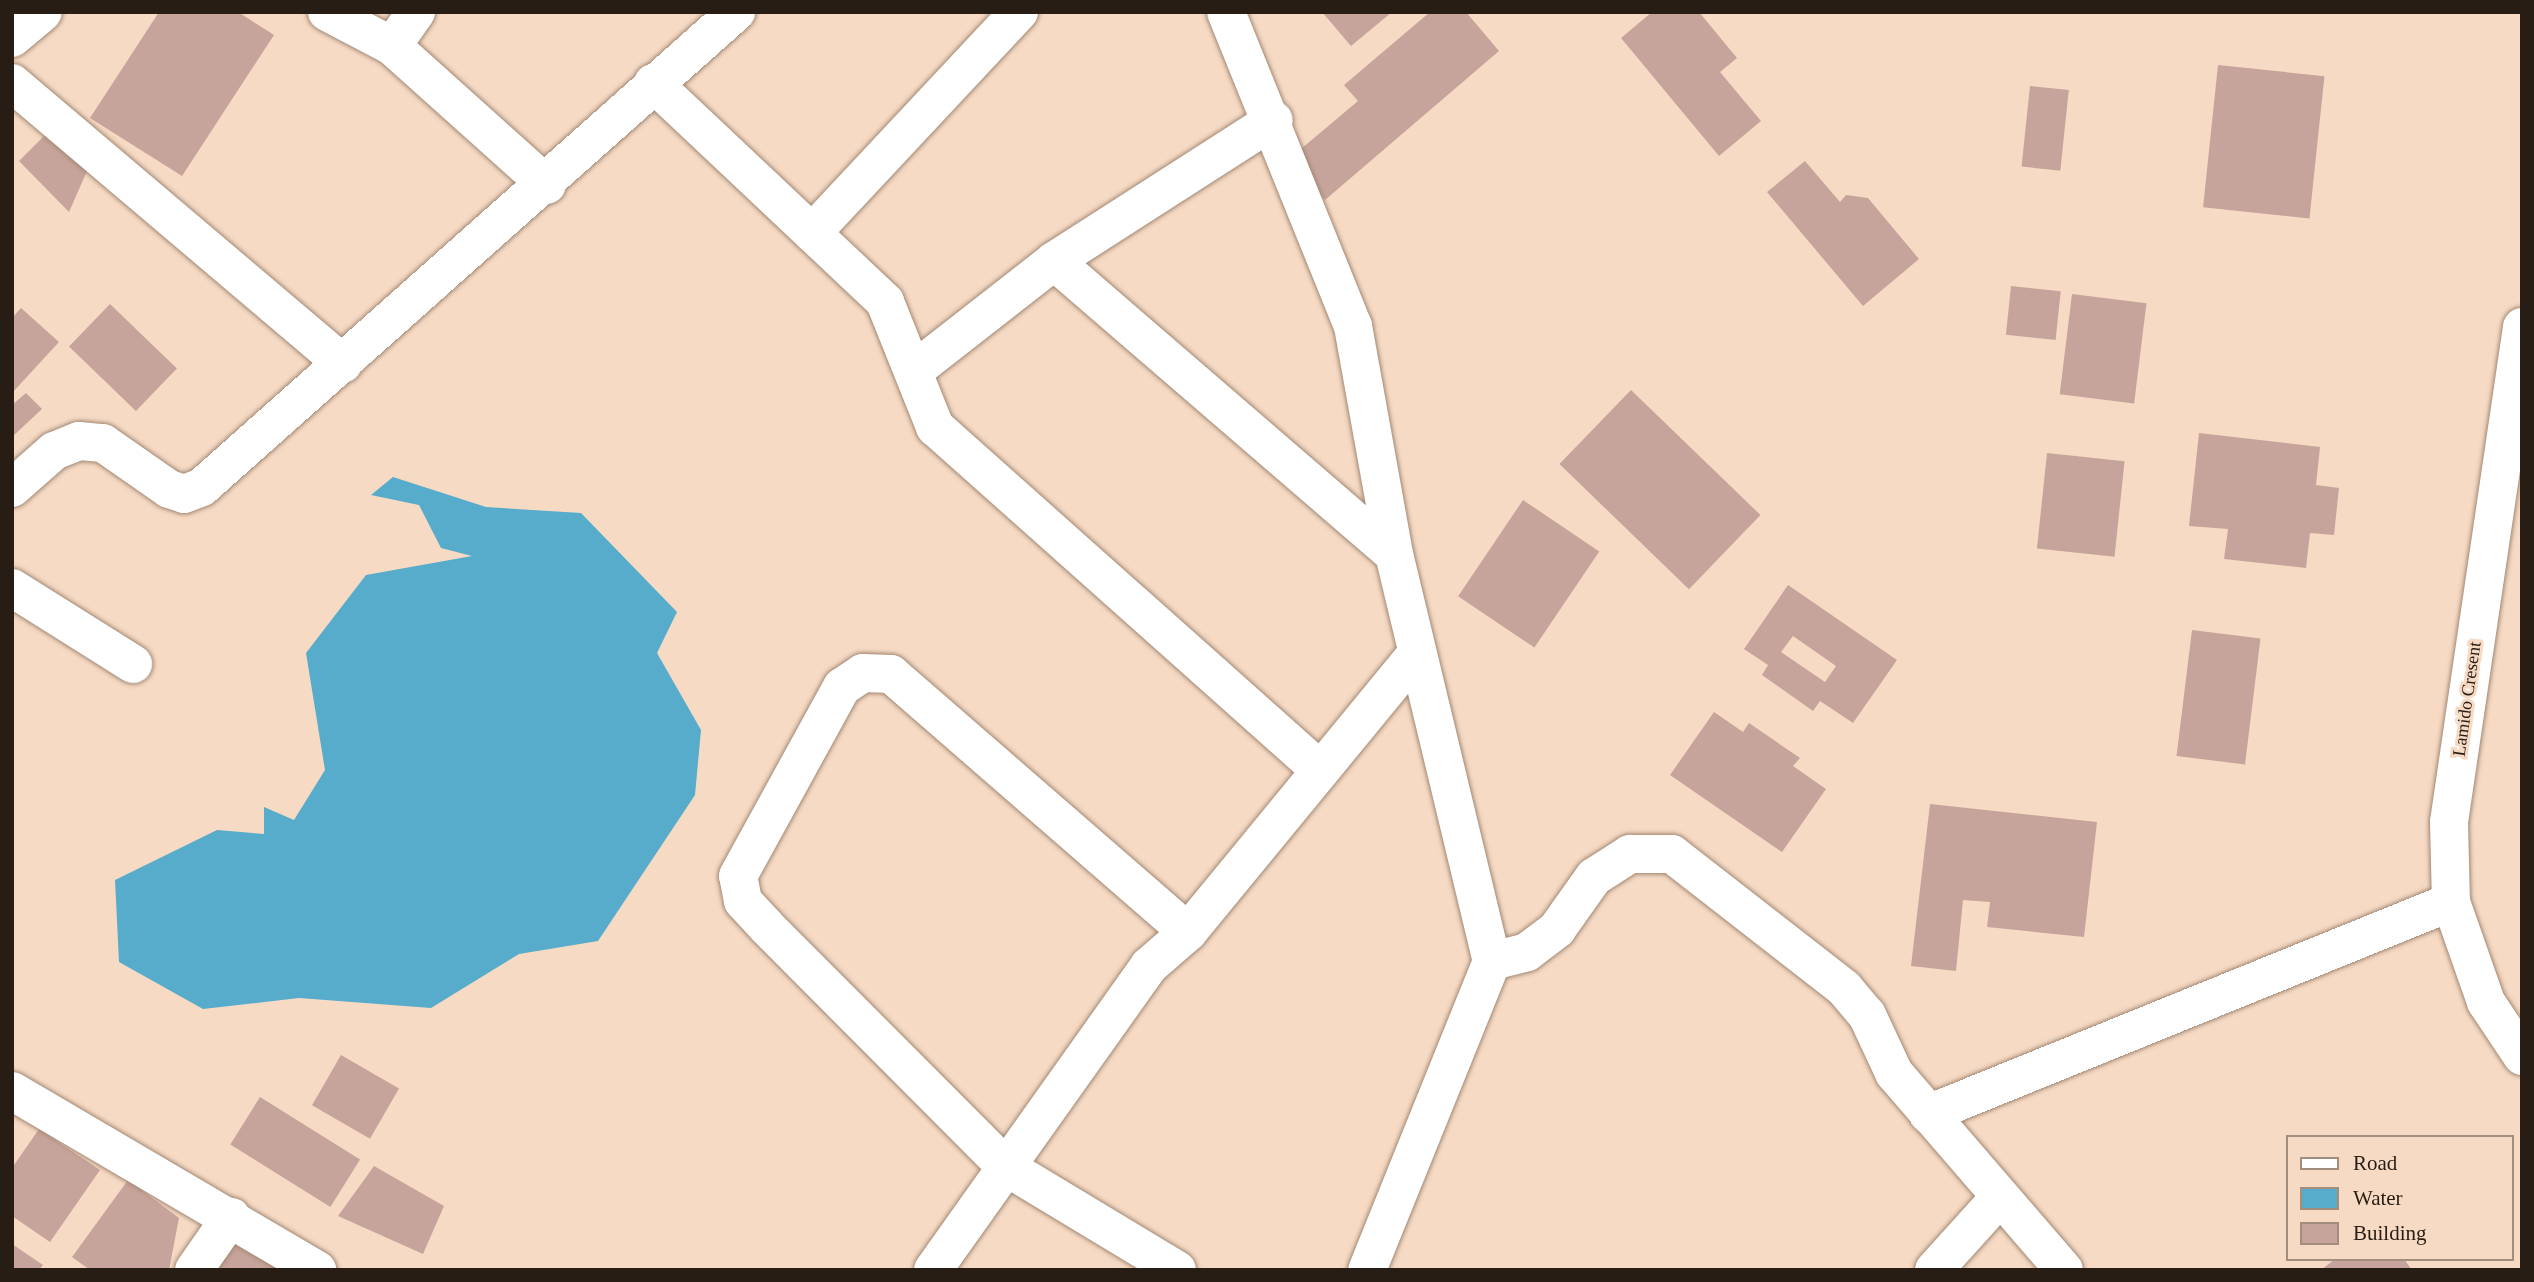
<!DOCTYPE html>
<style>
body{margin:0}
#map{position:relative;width:2534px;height:1282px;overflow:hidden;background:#f6dac4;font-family:"Times New Roman",serif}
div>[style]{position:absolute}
.water>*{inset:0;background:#56acca}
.building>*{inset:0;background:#c7a49b;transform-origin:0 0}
.roads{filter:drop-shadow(0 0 2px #a28874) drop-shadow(0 0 2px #a28874)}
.street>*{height:38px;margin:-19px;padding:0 19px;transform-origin:19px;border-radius:19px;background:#fff}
.secondary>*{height:38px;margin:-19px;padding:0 19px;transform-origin:19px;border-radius:19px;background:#fff}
span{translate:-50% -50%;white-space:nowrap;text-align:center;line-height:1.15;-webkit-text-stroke:6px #f6dac4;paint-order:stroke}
.street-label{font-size:18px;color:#271d15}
.frame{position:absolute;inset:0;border:14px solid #271d15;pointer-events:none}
.legend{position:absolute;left:2286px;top:1135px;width:228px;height:126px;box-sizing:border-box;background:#f6dac4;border:2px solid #a38e7e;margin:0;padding:9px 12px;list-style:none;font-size:21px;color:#271d15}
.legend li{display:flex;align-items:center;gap:14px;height:35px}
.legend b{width:35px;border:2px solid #a38e7e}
</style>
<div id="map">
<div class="water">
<div style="clip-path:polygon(393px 477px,486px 507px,581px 513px,677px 612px,657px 653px,701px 730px,695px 795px,598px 941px,519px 954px,431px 1008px,299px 998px,203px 1009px,119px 962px,115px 880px,217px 830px,264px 834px,264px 807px,294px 820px,325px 770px,306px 653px,366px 575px,472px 556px,441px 548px,419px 505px,371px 495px)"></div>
</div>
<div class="building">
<div style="clip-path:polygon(159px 12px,238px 12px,274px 35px,182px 176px,90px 118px)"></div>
<div style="clip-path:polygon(1322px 12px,1392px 12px,1351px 46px)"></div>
<div style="clip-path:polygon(1430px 12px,1466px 12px,1499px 51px,1325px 200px,1289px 159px,1358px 101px,1344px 85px)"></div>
<div style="clip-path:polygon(1652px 12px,1699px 12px,1737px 58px,1720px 72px,1761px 121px,1719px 156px,1621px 38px)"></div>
<div style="left:2218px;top:65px;width:107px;height:143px;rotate:6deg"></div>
<div style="left:2030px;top:86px;width:39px;height:81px;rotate:6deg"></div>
<div style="clip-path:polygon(49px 131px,87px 171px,69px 212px,19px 161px)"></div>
<div style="clip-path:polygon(1805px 161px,1840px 202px,1846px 195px,1868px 198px,1919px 259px,1863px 306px,1767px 192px)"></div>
<div style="left:2011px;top:286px;width:50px;height:49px;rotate:6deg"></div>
<div style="left:2072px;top:294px;width:75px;height:101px;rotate:7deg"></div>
<div style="left:110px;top:304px;width:93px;height:59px;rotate:44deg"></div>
<div style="clip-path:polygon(21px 308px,59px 342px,12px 393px,12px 318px)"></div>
<div style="left:1631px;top:390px;width:180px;height:103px;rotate:44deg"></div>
<div style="clip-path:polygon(26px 393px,42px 409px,12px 437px,12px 405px)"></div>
<div style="clip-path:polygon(2199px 433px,2320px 447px,2316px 485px,2339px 488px,2334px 535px,2310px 533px,2306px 568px,2224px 559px,2228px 529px,2189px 526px)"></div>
<div style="left:2047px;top:453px;width:78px;height:96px;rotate:6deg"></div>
<div style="left:1523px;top:500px;width:92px;height:116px;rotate:34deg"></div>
<div style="clip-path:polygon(evenodd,1788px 585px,1897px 660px,1853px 723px,1820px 701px,1813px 711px,1762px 675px,1768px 665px,1744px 649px,1788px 585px,1793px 636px,1836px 666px,1825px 682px,1781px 652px,1793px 636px)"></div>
<div style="left:2192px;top:630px;width:69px;height:127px;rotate:7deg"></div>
<div style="clip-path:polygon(1714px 712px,1743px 732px,1749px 723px,1800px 758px,1793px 766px,1826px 789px,1782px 852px,1670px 775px)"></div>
<div style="clip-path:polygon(1930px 804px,2097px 822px,2084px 937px,1987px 927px,1990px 902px,1963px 900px,1956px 971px,1911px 966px)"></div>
<div style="left:341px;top:1055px;width:67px;height:58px;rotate:30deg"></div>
<div style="left:260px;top:1097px;width:118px;height:56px;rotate:32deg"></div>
<div style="clip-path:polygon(39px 1129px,100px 1170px,50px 1242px,12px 1216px,12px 1168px)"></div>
<div style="clip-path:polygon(374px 1166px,444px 1206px,423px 1254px,338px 1216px)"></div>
<div style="clip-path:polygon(128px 1180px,179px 1218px,169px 1270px,90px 1270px,72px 1257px)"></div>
<div style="clip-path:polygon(237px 1222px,290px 1270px,206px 1270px)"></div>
<div style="clip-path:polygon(12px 1244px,43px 1265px,39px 1270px,12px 1270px)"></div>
<div style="clip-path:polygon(2335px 1259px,2404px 1259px,2412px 1270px,2321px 1270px)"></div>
</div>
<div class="roads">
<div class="street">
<div style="left:327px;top:12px;width:73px;rotate:27.6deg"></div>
<div style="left:392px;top:46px;width:208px;rotate:41.9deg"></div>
<div style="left:1226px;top:12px;width:339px;rotate:68deg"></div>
<div style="left:1353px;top:326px;width:232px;rotate:79.8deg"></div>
<div style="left:1394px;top:554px;width:419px;rotate:76.5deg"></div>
<div style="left:1492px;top:961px;width:333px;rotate:112deg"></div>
<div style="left:392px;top:46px;width:42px;rotate:-54.8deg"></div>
<div style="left:12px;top:83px;width:434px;rotate:40.3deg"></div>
<div style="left:653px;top:83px;width:319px;rotate:43.3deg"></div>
<div style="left:885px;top:302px;width:135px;rotate:68.2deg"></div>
<div style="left:935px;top:427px;width:516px;rotate:41.7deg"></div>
<div style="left:812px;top:233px;width:303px;rotate:-46.9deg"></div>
<div style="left:1054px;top:261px;width:449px;rotate:40.8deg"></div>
<div style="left:916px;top:369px;width:175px;rotate:-38deg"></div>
<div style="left:1054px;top:261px;width:261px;rotate:-32.7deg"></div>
<div style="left:12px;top:488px;width:56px;rotate:-41.4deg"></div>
<div style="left:54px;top:451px;width:27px;rotate:-22deg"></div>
<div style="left:79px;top:441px;width:24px;rotate:5deg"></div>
<div style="left:103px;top:443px;width:80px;rotate:34.9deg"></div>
<div style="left:169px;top:489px;width:16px;rotate:18deg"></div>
<div style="left:184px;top:494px;width:19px;rotate:-21deg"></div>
<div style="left:202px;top:487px;width:715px;rotate:-41.65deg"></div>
<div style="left:12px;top:588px;width:143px;rotate:32.1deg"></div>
<div style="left:1492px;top:961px;width:36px;rotate:-14deg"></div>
<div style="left:1527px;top:952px;width:38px;rotate:-37deg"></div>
<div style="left:1557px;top:929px;width:64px;rotate:-54.6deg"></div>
<div style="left:1594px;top:877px;width:43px;rotate:-32.6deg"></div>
<div style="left:1630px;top:854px;width:42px"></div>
<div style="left:1672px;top:854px;width:218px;rotate:37.9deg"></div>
<div style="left:1844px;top:988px;width:35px;rotate:50deg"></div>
<div style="left:1867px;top:1015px;width:64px;rotate:65deg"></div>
<div style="left:1894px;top:1073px;width:260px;rotate:49.2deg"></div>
<div style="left:12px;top:1091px;width:354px;rotate:30.4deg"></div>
<div style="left:1928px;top:1114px;width:564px;rotate:-22.07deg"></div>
<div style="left:194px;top:1270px;width:65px;rotate:-55.1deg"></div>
<div style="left:933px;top:1270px;width:373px;rotate:-54.6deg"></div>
<div style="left:1149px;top:966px;width:52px;rotate:-41.1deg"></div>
<div style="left:1188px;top:932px;width:361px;rotate:-50.6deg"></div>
<div style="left:1177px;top:1270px;width:200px;rotate:-148.9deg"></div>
<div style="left:1006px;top:1167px;width:339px;rotate:-134.9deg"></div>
<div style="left:767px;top:927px;width:35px;rotate:-133deg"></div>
<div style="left:743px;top:901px;width:25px;rotate:-101deg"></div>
<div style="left:738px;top:876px;width:216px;rotate:-61.2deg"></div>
<div style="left:842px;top:687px;width:25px;rotate:-34deg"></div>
<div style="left:863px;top:673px;width:28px;rotate:2deg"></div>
<div style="left:891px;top:674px;width:393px;rotate:41deg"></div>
<div style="left:1934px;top:1270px;width:97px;rotate:-47.9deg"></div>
</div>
<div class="secondary">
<div style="left:12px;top:38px;width:40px;rotate:-40deg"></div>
<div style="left:2522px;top:327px;width:500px;rotate:98.39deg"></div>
<div style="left:2449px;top:822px;width:80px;rotate:88.6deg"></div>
<div style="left:2451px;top:902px;width:106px;rotate:70.7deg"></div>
<div style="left:2486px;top:1002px;width:65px;rotate:56.3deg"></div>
</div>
</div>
<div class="street-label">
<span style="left:2467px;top:699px;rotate:-82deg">Lamido Cresent</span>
</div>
<div class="frame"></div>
<ul class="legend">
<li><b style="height:9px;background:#fff"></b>Road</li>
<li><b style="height:19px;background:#56acca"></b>Water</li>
<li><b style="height:19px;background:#c7a49b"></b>Building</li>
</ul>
</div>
